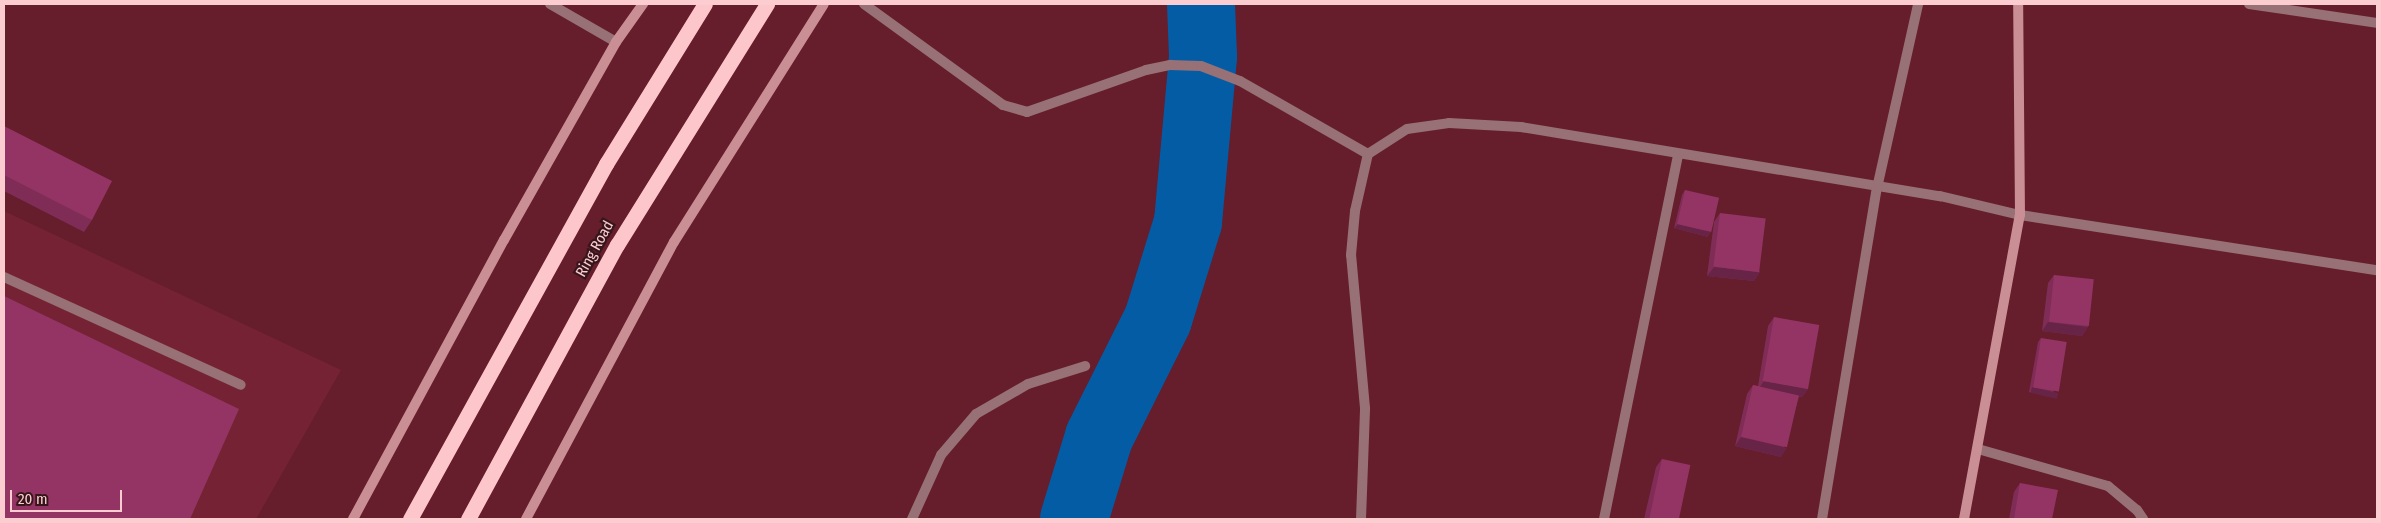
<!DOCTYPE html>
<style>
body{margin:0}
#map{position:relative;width:2381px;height:523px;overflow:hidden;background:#661d2c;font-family:"Fira Sans Condensed",sans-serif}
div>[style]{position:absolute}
.built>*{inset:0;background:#752334}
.river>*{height:68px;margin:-34px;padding:0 34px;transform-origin:34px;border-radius:34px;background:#045ca5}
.lane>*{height:10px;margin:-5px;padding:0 5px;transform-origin:5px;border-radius:5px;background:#977175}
.street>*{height:10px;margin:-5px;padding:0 5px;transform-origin:5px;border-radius:5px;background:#977175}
.secondary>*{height:10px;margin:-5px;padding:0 5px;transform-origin:5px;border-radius:5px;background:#c98f95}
.highway>*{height:15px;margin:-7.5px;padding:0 7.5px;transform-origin:7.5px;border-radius:7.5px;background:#fdc6cb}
.wall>*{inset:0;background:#7f2d57}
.shaded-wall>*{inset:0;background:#682447;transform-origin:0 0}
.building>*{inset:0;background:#943465;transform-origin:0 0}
span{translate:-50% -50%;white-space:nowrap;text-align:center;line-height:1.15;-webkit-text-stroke:4.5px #37161b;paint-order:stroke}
.street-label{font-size:15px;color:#fbcdd1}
.frame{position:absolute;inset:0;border:5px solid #fbcdd1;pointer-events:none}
.scale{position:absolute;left:10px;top:490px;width:112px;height:22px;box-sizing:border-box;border:2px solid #fbcdd1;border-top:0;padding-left:6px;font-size:15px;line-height:18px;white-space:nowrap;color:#fbcdd1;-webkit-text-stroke:4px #37161b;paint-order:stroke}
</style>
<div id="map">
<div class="built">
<div style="clip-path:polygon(4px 211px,341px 370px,256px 519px,4px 519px)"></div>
</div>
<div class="river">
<div style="left:1074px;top:519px;width:86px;rotate:-73deg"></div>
<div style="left:1099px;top:437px;width:132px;rotate:-63.4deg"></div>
<div style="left:1158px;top:319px;width:102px;rotate:-72.8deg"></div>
<div style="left:1188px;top:222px;width:167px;rotate:-84.8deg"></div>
<div style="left:1203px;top:56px;width:52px;rotate:-92.2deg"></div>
</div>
<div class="lane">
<div style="left:4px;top:277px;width:260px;rotate:24.5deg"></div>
</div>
<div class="street">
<div style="left:550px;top:4px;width:76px;rotate:29.9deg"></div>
<div style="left:864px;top:4px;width:172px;rotate:36deg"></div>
<div style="left:1003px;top:105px;width:25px;rotate:16deg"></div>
<div style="left:1027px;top:112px;width:126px;rotate:-19.4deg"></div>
<div style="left:1146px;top:70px;width:25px;rotate:-12deg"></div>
<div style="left:1170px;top:65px;width:31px;rotate:2deg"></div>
<div style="left:1201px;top:66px;width:42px;rotate:21deg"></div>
<div style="left:1240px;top:81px;width:147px;rotate:29.7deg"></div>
<div style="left:2249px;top:4px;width:129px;rotate:8.4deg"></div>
<div style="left:1978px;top:449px;width:135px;rotate:15.9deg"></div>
<div style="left:2108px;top:486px;width:38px;rotate:40deg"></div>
<div style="left:2137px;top:510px;width:11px;rotate:56deg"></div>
<div style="left:912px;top:519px;width:70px;rotate:-65.6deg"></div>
<div style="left:941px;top:455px;width:54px;rotate:-49.5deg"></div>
<div style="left:976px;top:414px;width:60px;rotate:-30deg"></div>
<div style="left:1028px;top:384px;width:60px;rotate:-17.5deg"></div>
<div style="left:1361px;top:519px;width:111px;rotate:-87.9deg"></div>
<div style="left:1365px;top:408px;width:154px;rotate:-95.2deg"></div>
<div style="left:1351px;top:255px;width:44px;rotate:-84.8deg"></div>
<div style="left:1355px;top:211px;width:58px;rotate:-77.2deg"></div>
<div style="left:1368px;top:154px;width:46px;rotate:-32.7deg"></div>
<div style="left:1407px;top:129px;width:42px;rotate:-8.1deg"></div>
<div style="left:1449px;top:123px;width:72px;rotate:3.2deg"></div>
<div style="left:1521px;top:127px;width:425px;rotate:9.4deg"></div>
<div style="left:1940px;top:196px;width:82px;rotate:13.4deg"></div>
<div style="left:2020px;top:215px;width:361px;rotate:8.8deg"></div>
<div style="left:1604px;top:519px;width:372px;rotate:-78.5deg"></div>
<div style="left:1822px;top:519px;width:336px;rotate:-80.6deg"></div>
<div style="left:1877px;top:188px;width:189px;rotate:-77.4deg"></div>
</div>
<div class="secondary">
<div style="left:353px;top:519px;width:317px;rotate:-61.6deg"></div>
<div style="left:504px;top:240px;width:227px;rotate:-60.5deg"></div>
<div style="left:616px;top:42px;width:47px;rotate:-54.6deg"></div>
<div style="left:526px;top:519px;width:314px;rotate:-61.9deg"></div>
<div style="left:674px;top:242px;width:281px;rotate:-57.8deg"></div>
<div style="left:1964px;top:519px;width:309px;rotate:-79.6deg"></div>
<div style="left:2020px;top:215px;width:211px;rotate:-90.5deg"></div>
</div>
<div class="highway">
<div style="left:410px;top:519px;width:406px;rotate:-61.1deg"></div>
<div style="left:606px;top:164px;width:188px;rotate:-58.3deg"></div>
<div style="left:468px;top:519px;width:312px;rotate:-61.5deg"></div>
<div style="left:617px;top:245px;width:284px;rotate:-58.1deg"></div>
</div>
<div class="wall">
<div style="clip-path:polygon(4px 126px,92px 220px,84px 232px,4px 191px)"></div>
<div style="clip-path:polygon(1685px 190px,1708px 237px,1674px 228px,1682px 195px)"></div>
<div style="clip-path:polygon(1720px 213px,1760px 272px,1754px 281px,1707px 276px,1714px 222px)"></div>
<div style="clip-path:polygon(2054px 275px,2088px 327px,2082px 336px,2042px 331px,2048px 283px)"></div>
<div style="clip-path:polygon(1774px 317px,1808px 389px,1802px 397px,1799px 397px,1781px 457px,1735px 446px,1747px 394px,1753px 385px,1758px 386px,1768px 326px)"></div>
<div style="clip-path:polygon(2041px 338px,2055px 398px,2029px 392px,2038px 342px)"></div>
<div style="clip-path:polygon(1662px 459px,1678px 519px,1644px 519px,1656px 467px)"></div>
<div style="clip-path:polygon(2020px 483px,2052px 519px,2009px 519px,2014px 492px)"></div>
</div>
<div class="shaded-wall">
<div style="clip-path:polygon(1678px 224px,1711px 232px,1708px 237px,1674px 228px)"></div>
<div style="clip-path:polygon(1714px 267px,1760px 272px,1754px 281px,1707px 276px)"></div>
<div style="clip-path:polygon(2048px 322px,2088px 327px,2082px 336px,2042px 331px)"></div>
<div style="clip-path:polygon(1764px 381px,1808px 389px,1802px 397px,1758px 390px)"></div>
<div style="left:2032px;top:387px;width:27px;height:6px;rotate:13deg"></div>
<div style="clip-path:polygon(1741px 437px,1787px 448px,1781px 457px,1735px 446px)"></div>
</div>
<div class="building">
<div style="clip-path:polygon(4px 126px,112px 181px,92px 220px,4px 175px)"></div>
<div style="left:1685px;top:190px;width:35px;height:35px;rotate:13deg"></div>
<div style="left:1720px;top:213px;width:46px;height:54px;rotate:7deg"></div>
<div style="left:2054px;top:275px;width:40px;height:47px;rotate:6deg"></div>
<div style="clip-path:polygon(4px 296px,239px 409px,190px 519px,4px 519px)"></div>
<div style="left:1774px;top:317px;width:46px;height:65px;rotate:10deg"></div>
<div style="left:2041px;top:338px;width:26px;height:50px;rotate:9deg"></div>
<div style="left:1753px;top:385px;width:47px;height:53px;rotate:13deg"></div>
<div style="left:1662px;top:459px;width:29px;height:61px;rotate:12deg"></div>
<div style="clip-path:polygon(2020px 483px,2058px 490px,2052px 519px,2014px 519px)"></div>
</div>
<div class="street-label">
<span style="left:595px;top:249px;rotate:-61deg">Ring Road</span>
</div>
<div class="frame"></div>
<div class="scale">20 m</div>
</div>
